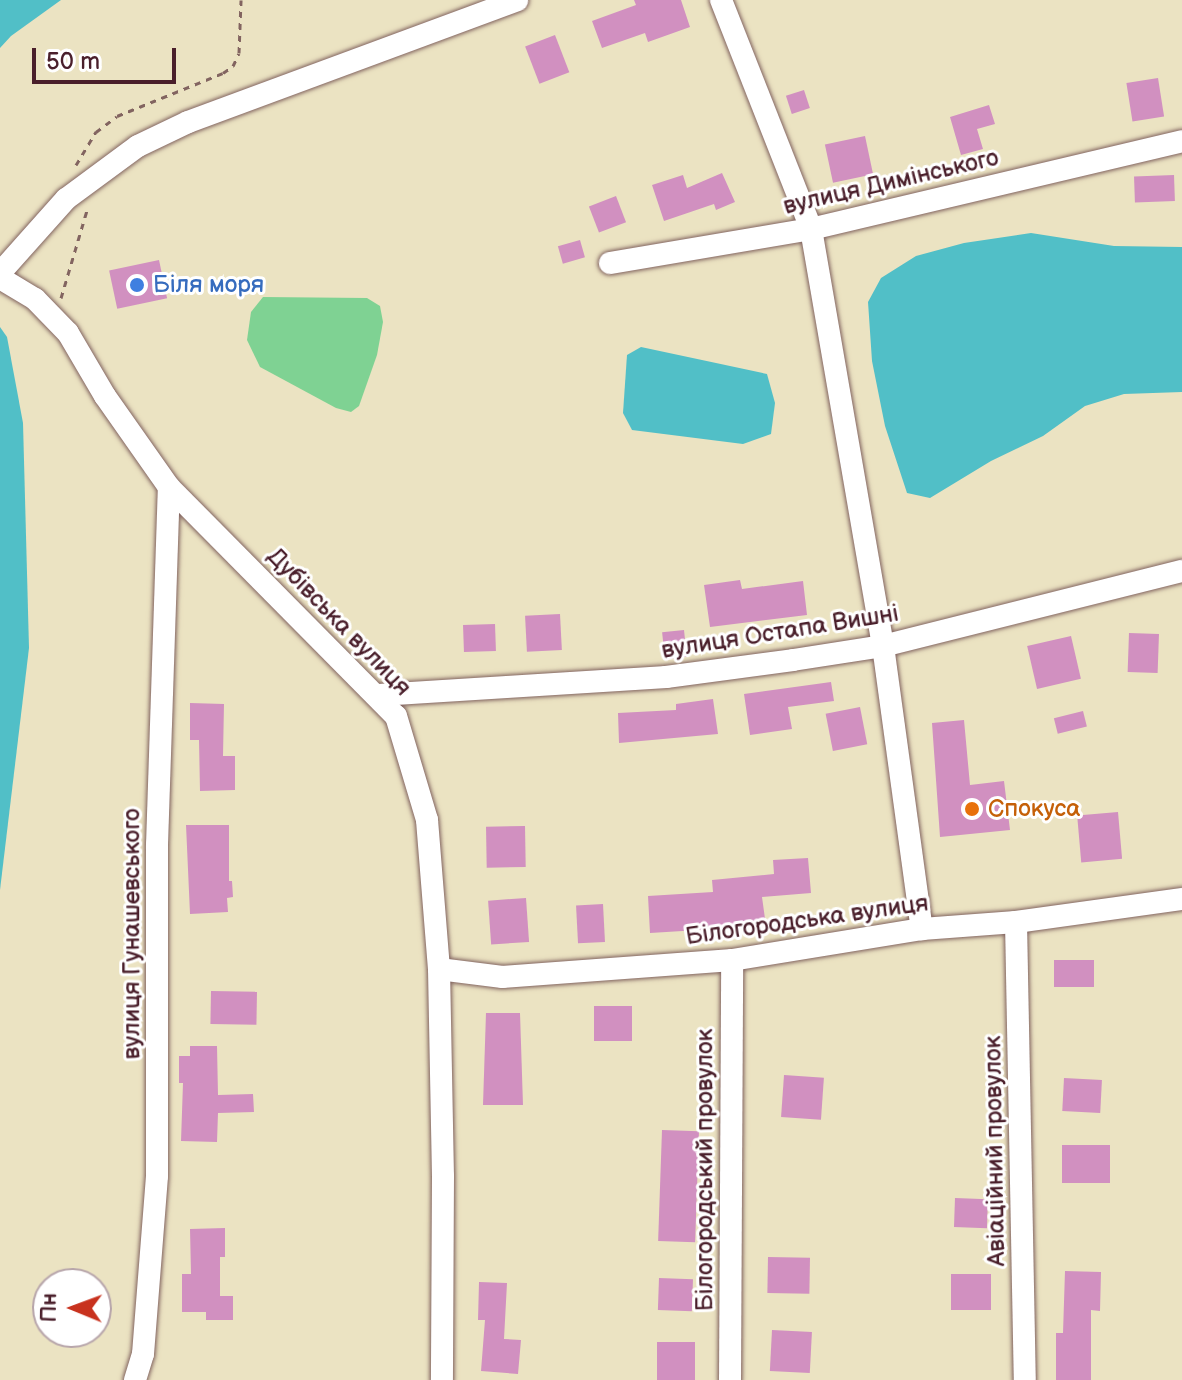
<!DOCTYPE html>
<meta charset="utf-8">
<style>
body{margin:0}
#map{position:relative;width:1182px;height:1380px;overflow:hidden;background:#ebe3c2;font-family:"Balsamiq Sans",sans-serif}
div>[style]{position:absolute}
.green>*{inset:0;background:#7fd293}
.water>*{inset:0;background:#51bfc7}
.building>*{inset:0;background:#d190c0;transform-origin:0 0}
.path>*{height:3px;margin-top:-1.5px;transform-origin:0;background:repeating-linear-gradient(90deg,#826460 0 6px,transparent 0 12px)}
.roads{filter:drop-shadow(0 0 2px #826460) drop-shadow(0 0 2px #826460)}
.street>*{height:22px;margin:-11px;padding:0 11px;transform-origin:11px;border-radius:11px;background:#fff}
.dots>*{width:22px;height:22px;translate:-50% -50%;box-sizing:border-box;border:4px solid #fff;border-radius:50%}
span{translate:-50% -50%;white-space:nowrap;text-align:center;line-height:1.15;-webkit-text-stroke:6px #fff;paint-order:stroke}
.street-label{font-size:24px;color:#4a1f2b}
.shop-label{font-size:24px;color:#366cbe}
.left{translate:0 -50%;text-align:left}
.food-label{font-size:24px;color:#c56008}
.north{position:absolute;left:32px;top:1268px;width:80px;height:80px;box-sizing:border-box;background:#fff;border:2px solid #b7a5aa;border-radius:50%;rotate:271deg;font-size:22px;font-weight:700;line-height:32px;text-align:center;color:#4a1f2b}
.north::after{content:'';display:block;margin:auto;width:28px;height:36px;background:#c8321e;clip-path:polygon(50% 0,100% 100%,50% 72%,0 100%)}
.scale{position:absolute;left:32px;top:48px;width:144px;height:36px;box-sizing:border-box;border:4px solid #4a1f2b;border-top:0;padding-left:10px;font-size:24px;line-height:28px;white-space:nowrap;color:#4a1f2b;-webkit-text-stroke:6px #fff;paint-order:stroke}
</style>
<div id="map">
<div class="green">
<div style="clip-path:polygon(263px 297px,367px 298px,380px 306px,383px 322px,377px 355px,359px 406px,351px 412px,336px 408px,260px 367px,247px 340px,251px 312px)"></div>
</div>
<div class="water">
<div style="clip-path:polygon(0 0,61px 0,11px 36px,0 48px)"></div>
<div style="clip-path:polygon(1031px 233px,1114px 246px,1182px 247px,1182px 392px,1124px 394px,1085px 406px,1043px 436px,991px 461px,930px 498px,907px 493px,885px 426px,872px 361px,868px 302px,881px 278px,916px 256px,964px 243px)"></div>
<div style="clip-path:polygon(0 327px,7px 337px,23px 423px,29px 648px,0 890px)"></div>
<div style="clip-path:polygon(641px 347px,767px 374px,775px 403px,771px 434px,743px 444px,632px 430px,623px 413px,627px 355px)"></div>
</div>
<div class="building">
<div style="clip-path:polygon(634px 0,681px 0,690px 27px,648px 42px,645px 33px,602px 48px,592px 21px,636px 5px)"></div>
<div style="left:555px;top:35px;width:40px;height:32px;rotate:69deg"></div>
<div style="left:1158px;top:78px;width:39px;height:32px;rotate:81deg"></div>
<div style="left:804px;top:90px;width:19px;height:19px;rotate:72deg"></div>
<div style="clip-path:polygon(989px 105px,995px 124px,977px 129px,983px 149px,961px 155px,950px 117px)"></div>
<div style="left:865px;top:136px;width:39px;height:41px;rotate:78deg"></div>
<div style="clip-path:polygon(722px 173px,735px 202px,716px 210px,714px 204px,664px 221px,652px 185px,683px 175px,687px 188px)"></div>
<div style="left:1174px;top:175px;width:26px;height:40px;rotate:88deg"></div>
<div style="left:616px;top:196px;width:28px;height:29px;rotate:69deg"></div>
<div style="left:580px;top:240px;width:18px;height:23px;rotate:74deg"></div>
<div style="left:159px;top:260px;width:39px;height:51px;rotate:78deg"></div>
<div style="clip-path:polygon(740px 580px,742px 589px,803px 581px,807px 615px,710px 627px,704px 585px)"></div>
<div style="left:560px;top:614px;width:36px;height:35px;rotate:87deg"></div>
<div style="left:495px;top:624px;width:27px;height:32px;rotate:88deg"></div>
<div style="left:684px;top:630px;width:27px;height:22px;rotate:84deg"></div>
<div style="left:1129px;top:633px;width:30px;height:39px;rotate:2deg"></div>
<div style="left:1071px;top:636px;width:44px;height:45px;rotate:77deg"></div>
<div style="clip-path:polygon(831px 682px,834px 701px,788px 707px,792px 729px,750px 735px,744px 694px)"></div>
<div style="clip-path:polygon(713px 699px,718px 734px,619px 743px,618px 713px,676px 710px,676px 704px)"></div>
<div style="clip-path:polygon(190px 703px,224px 704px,223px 756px,235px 756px,235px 790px,200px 791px,199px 740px,190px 740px)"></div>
<div style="left:860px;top:707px;width:38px;height:35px;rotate:79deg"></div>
<div style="left:1083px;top:711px;width:16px;height:30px;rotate:76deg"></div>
<div style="clip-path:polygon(964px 720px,970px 785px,1004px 781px,1010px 830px,940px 837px,932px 723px)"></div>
<div style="left:1118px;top:812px;width:47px;height:41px;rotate:85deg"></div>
<div style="clip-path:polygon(186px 825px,229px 825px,229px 881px,232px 881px,233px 897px,227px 898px,228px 912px,190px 914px)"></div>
<div style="left:525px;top:826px;width:41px;height:39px;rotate:89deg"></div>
<div style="clip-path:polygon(808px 858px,811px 893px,762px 897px,766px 926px,650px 933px,648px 896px,713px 892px,712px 880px,774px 874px,773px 860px)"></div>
<div style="left:526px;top:898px;width:44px;height:38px;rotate:86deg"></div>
<div style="left:603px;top:904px;width:38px;height:27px;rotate:87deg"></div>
<div style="left:1054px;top:960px;width:40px;height:27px"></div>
<div style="left:211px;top:991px;width:46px;height:33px;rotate:1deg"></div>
<div style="left:594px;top:1006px;width:38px;height:35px"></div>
<div style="clip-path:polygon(486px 1013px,520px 1013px,523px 1105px,483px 1105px)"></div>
<div style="clip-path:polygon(190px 1046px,217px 1046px,218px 1095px,253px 1094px,254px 1112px,218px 1113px,217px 1142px,181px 1141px,183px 1083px,179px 1083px,179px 1056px,190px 1056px)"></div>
<div style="left:784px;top:1075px;width:40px;height:42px;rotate:4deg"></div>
<div style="left:1064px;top:1078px;width:38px;height:33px;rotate:3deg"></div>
<div style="left:662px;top:1130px;width:37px;height:111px;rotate:2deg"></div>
<div style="left:1062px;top:1145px;width:48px;height:38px"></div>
<div style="left:955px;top:1198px;width:33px;height:29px;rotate:2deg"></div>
<div style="clip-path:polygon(225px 1228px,225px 1257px,220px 1257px,220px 1296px,233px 1296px,233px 1320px,206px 1320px,206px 1312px,182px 1312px,182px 1274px,191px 1274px,190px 1229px)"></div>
<div style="left:768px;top:1257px;width:42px;height:36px;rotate:1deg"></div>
<div style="clip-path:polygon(1065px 1271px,1101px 1272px,1100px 1311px,1091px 1310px,1091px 1380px,1056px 1380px,1056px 1333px,1063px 1333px)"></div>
<div style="left:951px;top:1274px;width:40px;height:36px"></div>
<div style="left:659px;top:1278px;width:34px;height:32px;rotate:2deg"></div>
<div style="clip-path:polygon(479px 1282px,507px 1283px,504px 1339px,521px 1340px,518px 1374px,481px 1371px,485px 1320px,478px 1320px)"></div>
<div style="left:772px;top:1330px;width:40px;height:41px;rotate:3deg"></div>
<div style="left:657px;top:1342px;width:38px;height:38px"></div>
</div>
<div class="path">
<div style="left:76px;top:165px;width:39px;rotate:-59deg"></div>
<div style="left:96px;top:132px;width:26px;rotate:-37deg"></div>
<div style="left:117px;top:116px;width:114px;rotate:-22.1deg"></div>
<div style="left:223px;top:73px;width:12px;rotate:-35deg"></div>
<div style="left:233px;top:66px;width:14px;rotate:-65deg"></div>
<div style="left:239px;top:53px;width:53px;rotate:-87.8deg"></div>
<div style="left:61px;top:298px;width:92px;rotate:-73.5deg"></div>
</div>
<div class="roads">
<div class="street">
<div style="left:721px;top:0;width:246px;rotate:68.5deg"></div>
<div style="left:811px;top:229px;width:423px;rotate:80.2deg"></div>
<div style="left:883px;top:646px;width:286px;rotate:82.2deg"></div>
<div style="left:610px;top:263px;width:204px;rotate:-9.6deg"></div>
<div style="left:811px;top:229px;width:381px;rotate:-13.3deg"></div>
<div style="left:0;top:273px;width:99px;rotate:-48.3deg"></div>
<div style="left:66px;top:199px;width:89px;rotate:-36.4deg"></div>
<div style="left:138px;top:146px;width:55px;rotate:-25.6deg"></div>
<div style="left:188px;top:122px;width:351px;rotate:-20.3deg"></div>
<div style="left:0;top:278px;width:41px;rotate:31deg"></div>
<div style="left:35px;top:299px;width:47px;rotate:45.9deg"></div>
<div style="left:68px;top:333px;width:73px;rotate:59.6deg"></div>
<div style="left:105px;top:396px;width:111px;rotate:54.9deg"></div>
<div style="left:169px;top:487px;width:322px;rotate:45.3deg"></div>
<div style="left:396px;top:716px;width:109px;rotate:73.4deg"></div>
<div style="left:427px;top:820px;width:149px;rotate:85.4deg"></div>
<div style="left:439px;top:969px;width:207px;rotate:88.9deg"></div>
<div style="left:443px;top:1176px;width:204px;rotate:90.3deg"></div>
<div style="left:379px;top:695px;width:288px;rotate:-3.6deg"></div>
<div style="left:666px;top:677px;width:128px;rotate:-7.6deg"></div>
<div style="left:793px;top:660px;width:91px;rotate:-8.8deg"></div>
<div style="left:883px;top:646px;width:308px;rotate:-14.1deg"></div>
<div style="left:1016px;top:922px;width:458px;rotate:88.9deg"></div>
<div style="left:439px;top:969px;width:64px;rotate:7.2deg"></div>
<div style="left:502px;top:977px;width:231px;rotate:-4.2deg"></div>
<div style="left:732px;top:960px;width:193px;rotate:-9.3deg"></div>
<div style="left:922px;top:929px;width:94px;rotate:-4.3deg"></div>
<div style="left:1016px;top:922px;width:168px;rotate:-7.9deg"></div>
<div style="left:135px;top:1380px;width:27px;rotate:-73deg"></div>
<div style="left:143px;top:1354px;width:179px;rotate:-85.5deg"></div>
<div style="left:157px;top:1176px;width:331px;rotate:-90deg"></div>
<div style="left:157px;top:845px;width:358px;rotate:-88.1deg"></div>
<div style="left:730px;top:1380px;width:420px;rotate:-89.7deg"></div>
</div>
</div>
<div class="dots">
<div style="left:137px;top:285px;background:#3f7fe0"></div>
<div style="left:972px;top:809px;background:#e8710a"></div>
</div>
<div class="street-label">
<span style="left:891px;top:182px;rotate:-13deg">вулиця Димінського</span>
<span style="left:339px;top:622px;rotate:46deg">Дубівська вулиця</span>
<span style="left:780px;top:632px;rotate:-9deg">вулиця Остапа Вишні</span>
<span style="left:807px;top:920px;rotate:-8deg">Білогородська вулиця</span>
<span style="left:132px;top:934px;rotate:-90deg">вулиця Гунашевського</span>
<span style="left:995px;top:1151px;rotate:-91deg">Авіаційний провулок</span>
<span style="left:705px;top:1170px;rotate:-90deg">Білогородський провулок</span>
</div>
<div class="shop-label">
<span class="left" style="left:153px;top:285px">Біля моря</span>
</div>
<div class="food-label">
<span class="left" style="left:988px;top:809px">Спокуса</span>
</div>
<div class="north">Пн</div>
<div class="scale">50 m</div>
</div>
